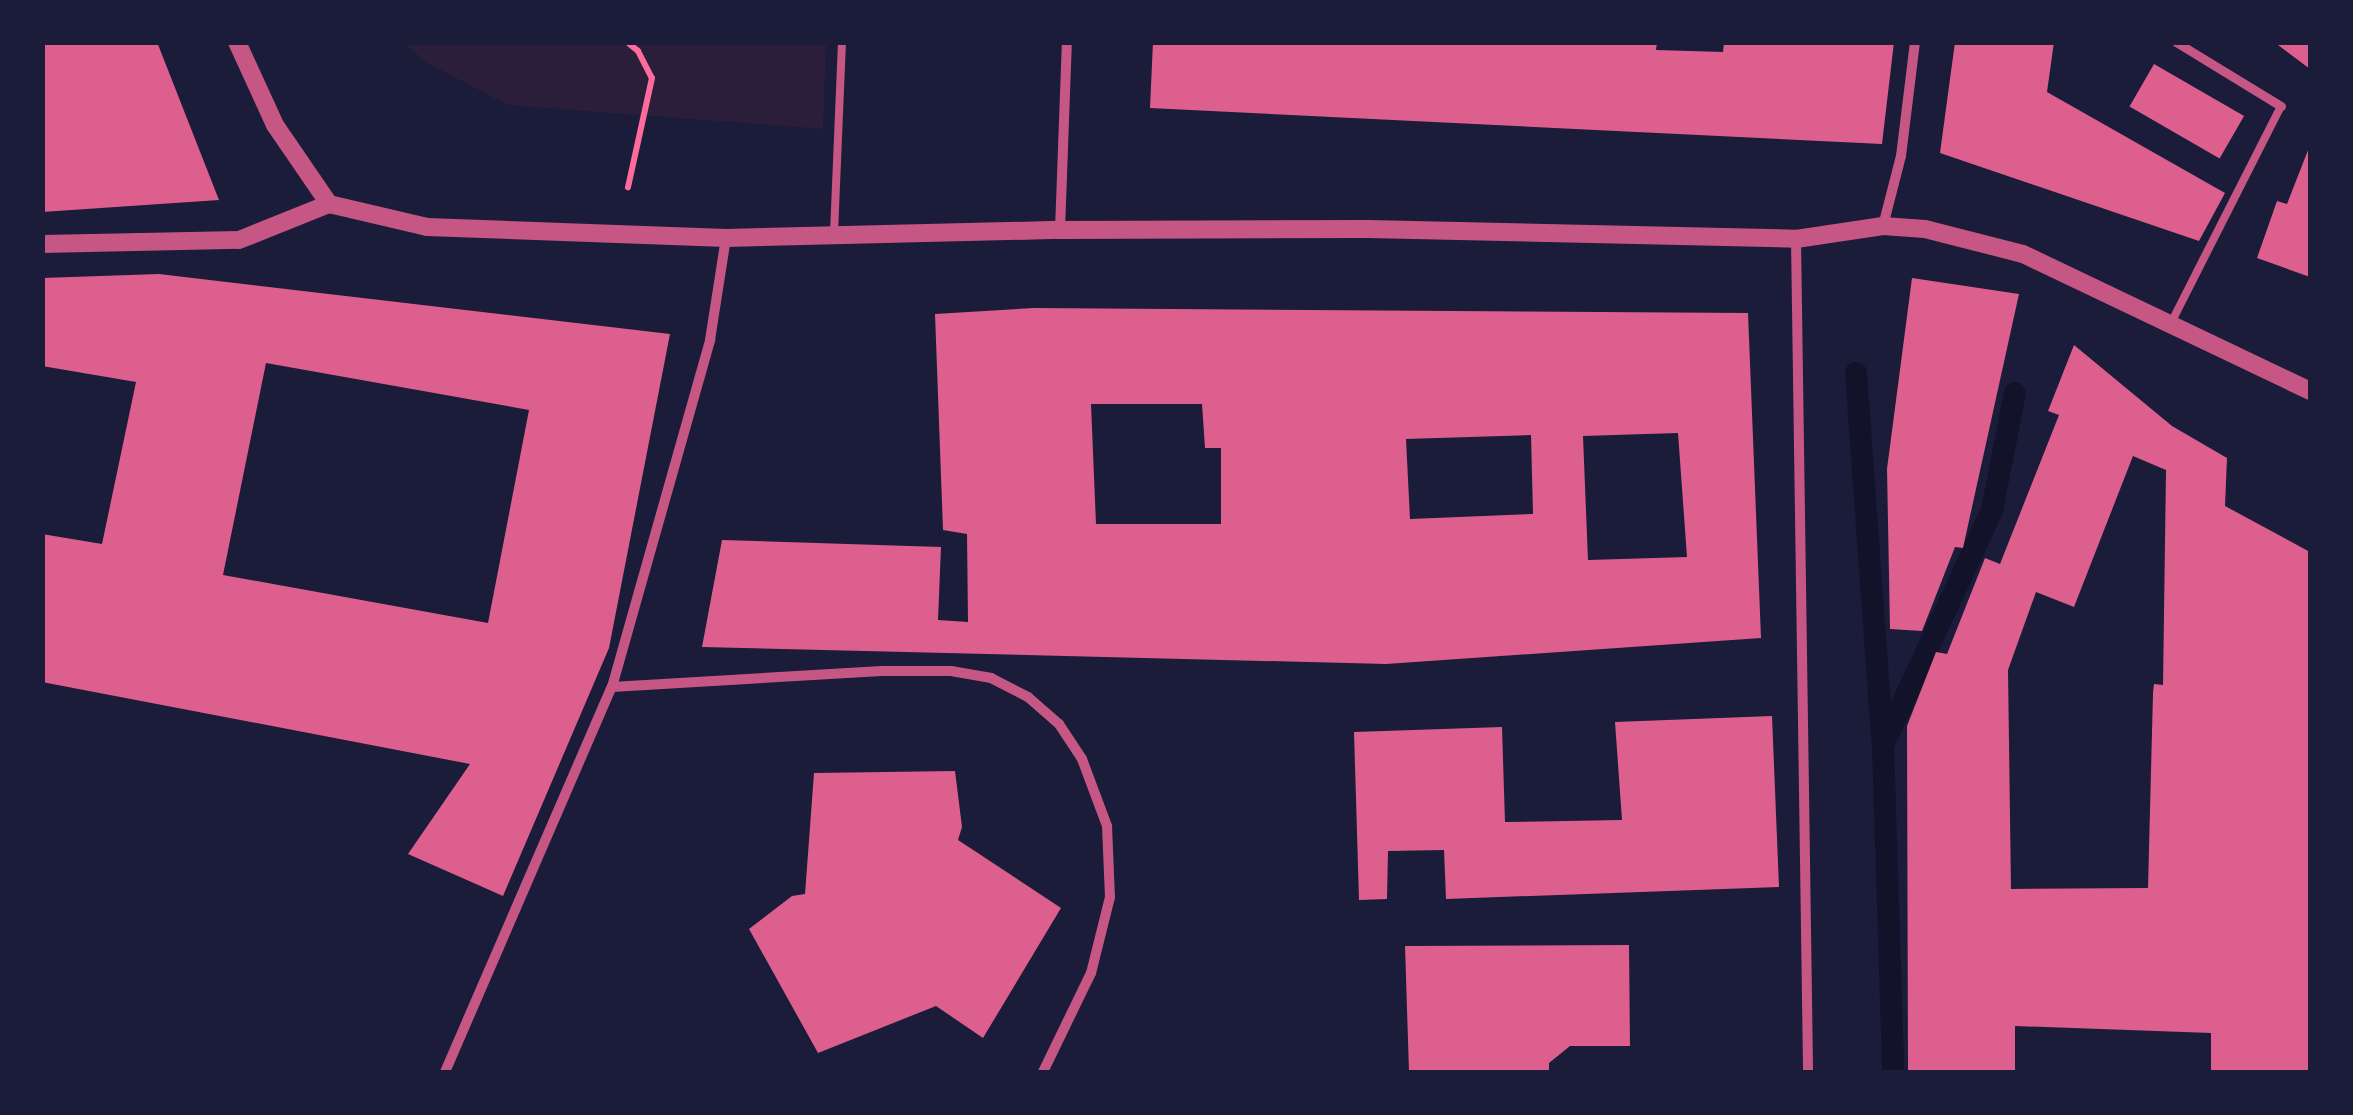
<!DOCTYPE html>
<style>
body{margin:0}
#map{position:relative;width:2353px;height:1115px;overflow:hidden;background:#1b1b3a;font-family:Barlow,sans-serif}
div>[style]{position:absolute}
.green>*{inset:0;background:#2a1e3b}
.stream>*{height:22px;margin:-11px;padding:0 11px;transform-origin:11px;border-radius:11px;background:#12122b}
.building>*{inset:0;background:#dd5f8e;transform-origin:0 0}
.path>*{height:6px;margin:-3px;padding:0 3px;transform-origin:3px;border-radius:3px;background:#ff6b9d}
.service>*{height:8px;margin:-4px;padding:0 4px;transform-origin:4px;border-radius:4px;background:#c65784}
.pedestrian>*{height:9px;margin:-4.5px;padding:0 4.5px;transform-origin:4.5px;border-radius:4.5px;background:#c65784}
.minor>*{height:10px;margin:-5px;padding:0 5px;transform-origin:5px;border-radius:5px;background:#c65784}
.tertiary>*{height:18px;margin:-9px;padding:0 9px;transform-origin:9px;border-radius:9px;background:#c65784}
span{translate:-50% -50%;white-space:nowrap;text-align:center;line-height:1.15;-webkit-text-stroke:10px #1b1b3a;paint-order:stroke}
.frame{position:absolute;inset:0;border:45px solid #1b1b3a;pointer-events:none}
</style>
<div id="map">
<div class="green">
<div style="clip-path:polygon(405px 43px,826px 43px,823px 129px,508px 105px,425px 62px)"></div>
</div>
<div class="stream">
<div style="left:1856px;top:373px;width:374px;rotate:85.9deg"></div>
<div style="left:1883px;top:746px;width:326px;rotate:88.2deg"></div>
<div style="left:1884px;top:743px;width:257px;rotate:-65.1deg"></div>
<div style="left:1992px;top:510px;width:119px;rotate:-78.9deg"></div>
</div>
<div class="building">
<div style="clip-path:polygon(42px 42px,157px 42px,219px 200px,42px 212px)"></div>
<div style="clip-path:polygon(1153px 42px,1657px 42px,1656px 50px,1723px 52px,1724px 42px,1894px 42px,1882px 144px,1150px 108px)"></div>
<div style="clip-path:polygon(1955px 42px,2054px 42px,2047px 92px,2225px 193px,2199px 241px,1940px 153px)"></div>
<div style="clip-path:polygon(2274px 42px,2310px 42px,2310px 69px)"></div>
<div style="left:2154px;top:64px;width:104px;height:49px;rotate:30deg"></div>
<div style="clip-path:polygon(2310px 145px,2310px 277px,2257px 258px,2277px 201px,2287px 204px)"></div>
<div style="clip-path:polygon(evenodd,159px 274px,670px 334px,609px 648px,503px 896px,408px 854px,470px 764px,42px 682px,42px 534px,102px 544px,136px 382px,42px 366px,42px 278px,159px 274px,266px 363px,529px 410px,488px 623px,223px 575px,266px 363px)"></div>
<div style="clip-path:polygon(1912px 278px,2019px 294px,1963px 548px,1955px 547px,1922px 631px,1890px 629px,1887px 469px)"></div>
<div style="clip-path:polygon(evenodd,1034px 308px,1748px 313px,1761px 638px,1386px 664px,702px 647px,722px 540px,941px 547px,938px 620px,968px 622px,967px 534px,943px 530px,935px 314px,1034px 308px,1091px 404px,1202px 404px,1205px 448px,1221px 448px,1221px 524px,1096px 524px,1091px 404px,1034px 308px,1678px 433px,1687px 557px,1588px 560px,1583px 436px,1678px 433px,1034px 308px,1531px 435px,1533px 514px,1410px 519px,1406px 439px,1531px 435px)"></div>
<div style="clip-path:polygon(evenodd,2074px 345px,2172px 426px,2227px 458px,2225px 506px,2310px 552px,2310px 1072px,2211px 1072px,2211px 1033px,2015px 1026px,2015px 1072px,1908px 1072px,1907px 726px,1936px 652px,1947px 654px,1985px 558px,2000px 564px,2059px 415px,2048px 411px,2074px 345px,2133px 456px,2166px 470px,2163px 685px,2154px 684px,2153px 693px,2148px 888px,2011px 889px,2008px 670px,2036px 592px,2074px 607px,2133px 456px)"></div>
<div style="clip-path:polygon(1772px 716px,1779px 887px,1446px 899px,1444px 850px,1388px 851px,1387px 899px,1359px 900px,1354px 732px,1502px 727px,1505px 822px,1622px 820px,1615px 722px)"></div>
<div style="clip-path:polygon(955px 771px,962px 827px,958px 840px,1061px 908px,983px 1038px,936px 1006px,818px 1053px,749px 929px,792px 896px,805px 894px,814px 773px)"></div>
<div style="clip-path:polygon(1629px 945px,1630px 1046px,1570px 1046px,1549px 1063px,1549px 1072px,1409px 1072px,1405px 946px)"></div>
</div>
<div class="path">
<div style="left:627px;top:42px;width:14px;rotate:39deg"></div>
<div style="left:638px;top:51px;width:30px;rotate:63deg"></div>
<div style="left:652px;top:78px;width:112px;rotate:102.4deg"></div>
</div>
<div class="service">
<div style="left:834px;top:233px;width:191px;rotate:-87.6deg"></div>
<div style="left:2171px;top:323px;width:243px;rotate:-63.1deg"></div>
</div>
<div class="pedestrian">
<div style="left:2176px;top:42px;width:123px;rotate:31.4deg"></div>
</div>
<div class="minor">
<div style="left:1883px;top:226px;width:72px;rotate:-75.6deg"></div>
<div style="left:1901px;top:156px;width:115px;rotate:-83deg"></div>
<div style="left:1060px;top:230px;width:188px;rotate:-87.9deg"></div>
<div style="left:1796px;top:239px;width:833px;rotate:89.17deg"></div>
<div style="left:612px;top:687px;width:270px;rotate:-3.4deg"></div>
<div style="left:882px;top:671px;width:69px"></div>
<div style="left:951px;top:671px;width:41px;rotate:9.9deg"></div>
<div style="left:991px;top:678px;width:42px;rotate:27.2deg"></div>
<div style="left:1028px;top:697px;width:41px;rotate:41.1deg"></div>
<div style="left:1059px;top:724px;width:42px;rotate:56.7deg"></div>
<div style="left:1082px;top:759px;width:72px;rotate:69.5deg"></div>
<div style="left:1107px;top:826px;width:71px;rotate:87.6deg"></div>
<div style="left:1110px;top:897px;width:78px;rotate:104deg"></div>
<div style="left:1091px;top:973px;width:110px;rotate:115.9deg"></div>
<div style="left:445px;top:1072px;width:420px;rotate:-66.6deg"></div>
<div style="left:612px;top:687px;width:361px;rotate:-74.2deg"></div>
<div style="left:710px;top:340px;width:103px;rotate:-81.1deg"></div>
</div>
<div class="tertiary">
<div style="left:237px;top:42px;width:91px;rotate:65.4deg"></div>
<div style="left:275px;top:125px;width:96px;rotate:55.6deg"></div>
<div style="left:329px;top:204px;width:101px;rotate:13.2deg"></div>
<div style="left:427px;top:227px;width:299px;rotate:2.1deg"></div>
<div style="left:726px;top:238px;width:334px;rotate:-1.4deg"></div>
<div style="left:1060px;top:230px;width:308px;rotate:-0.2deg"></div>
<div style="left:1368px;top:229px;width:428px;rotate:1.3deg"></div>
<div style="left:1796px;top:239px;width:88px;rotate:-8.5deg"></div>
<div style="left:1883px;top:226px;width:42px;rotate:4.1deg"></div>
<div style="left:1925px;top:229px;width:101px;rotate:14.3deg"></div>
<div style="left:2023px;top:254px;width:318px;rotate:25.5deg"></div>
<div style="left:42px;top:244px;width:197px;rotate:-1.2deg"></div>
<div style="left:239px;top:240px;width:97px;rotate:-21.8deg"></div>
</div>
<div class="frame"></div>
</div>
